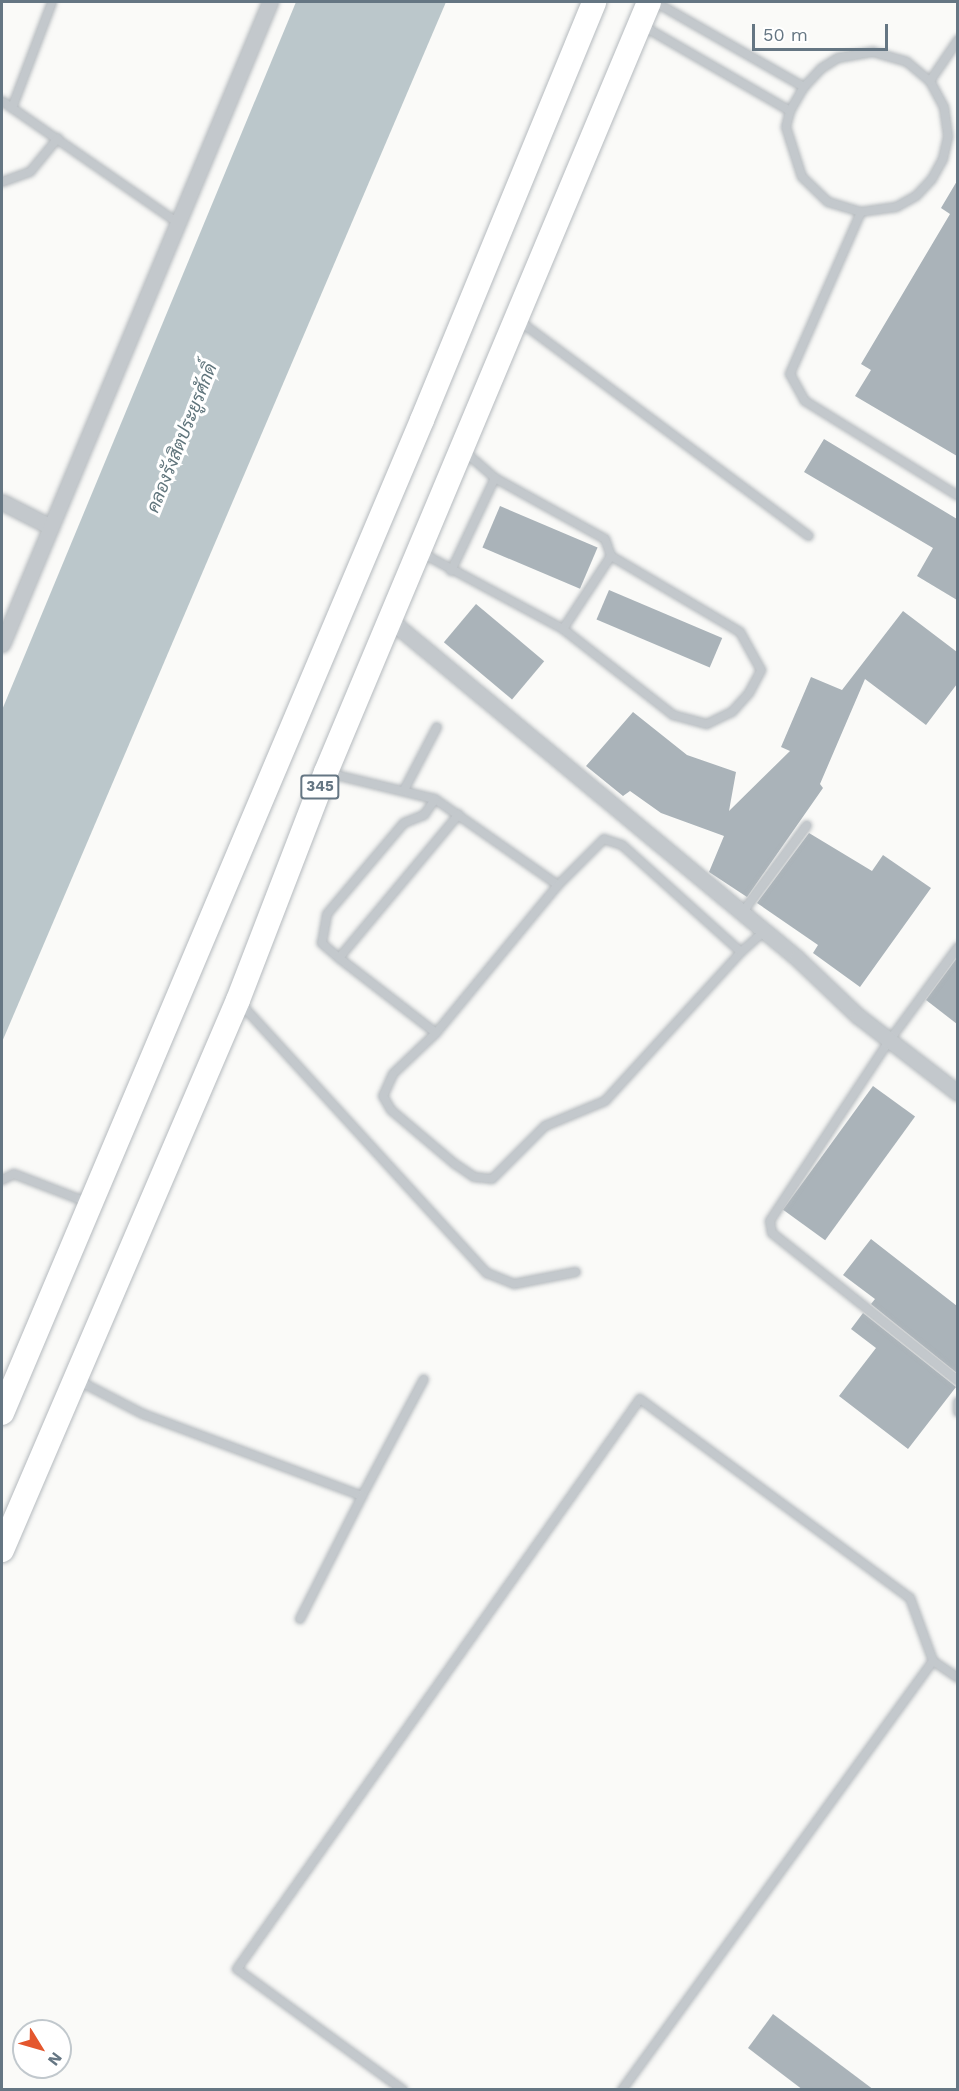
<!DOCTYPE html>
<meta charset="utf-8">
<style>
body{margin:0}
#map{position:relative;width:959px;height:2091px;overflow:hidden;background:#fafaf8;font-family:"Work Sans",Sarabun,sans-serif}
div>[style]{position:absolute}
.water>*{inset:0;background:#bbc7cb}
.building>*{inset:0;background:#aab3b9;transform-origin:0 0}
.roads{filter:drop-shadow(0 0 2px #b5babe) drop-shadow(0 0 2px #b5babe)}
.service>*{height:8px;margin:-4px;padding:0 4px;transform-origin:4px;border-radius:4px;background:#c3c8cc}
.minor>*{height:15px;margin:-7.5px;padding:0 7.5px;transform-origin:7.5px;border-radius:7.5px;background:#c3c8cc}
.primary>*{height:24px;margin:-12px;padding:0 12px;transform-origin:12px;border-radius:12px;background:#fff}
span{translate:-50% -50%;white-space:nowrap;text-align:center;line-height:1.15;-webkit-text-stroke:6px #fff;paint-order:stroke}
.shield-label span{padding:2px 4px;background:#fff;border:2px solid;border-radius:4px;-webkit-text-stroke-width:0}
.shield-label{font-size:15px;color:#657683;font-weight:700}
.water-label{font-size:18px;color:#60757c;font-style:italic}
.frame{position:absolute;inset:0;border:3px solid #657683;pointer-events:none}
.north{position:absolute;left:12px;top:2019px;width:60px;height:60px;box-sizing:border-box;background:#fff;border:2px solid #c1c8cd;border-radius:50%;rotate:127deg;font-size:16px;font-weight:700;line-height:24px;text-align:center;color:#657683}
.north::after{content:'';display:block;margin:auto;width:21px;height:27px;background:#e4572e;clip-path:polygon(50% 0,100% 100%,50% 72%,0 100%)}
.scale{position:absolute;left:752px;top:24px;width:136px;height:27px;box-sizing:border-box;border:3px solid #657683;border-top:0;padding-left:8px;font-size:18px;line-height:21px;white-space:nowrap;color:#657683;-webkit-text-stroke:4px #fff;paint-order:stroke}
</style>
<div id="map">
<div class="water">
<div style="clip-path:polygon(296px 2px,446px 2px,2px 1042px,2px 710px)"></div>
</div>
<div class="building">
<div style="clip-path:polygon(957px 181px,957px 456px,855px 396px,871px 370px,861px 364px,950px 214px,941px 208px)"></div>
<div style="clip-path:polygon(824px 439px,957px 519px,957px 600px,917px 576px,933px 548px,804px 472px)"></div>
<div style="left:500px;top:506px;width:106px;height:45px;rotate:23deg"></div>
<div style="left:609px;top:590px;width:123px;height:32px;rotate:23deg"></div>
<div style="left:476px;top:604px;width:89px;height:50px;rotate:40deg"></div>
<div style="clip-path:polygon(903px 611px,957px 652px,957px 684px,926px 725px,865px 679px,820px 784px,823px 788px,747px 897px,709px 872px,724px 836px,661px 813px,630px 791px,623px 796px,586px 766px,633px 712px,687px 755px,736px 772px,729px 811px,790px 751px,781px 747px,811px 677px,842px 690px)"></div>
<div style="clip-path:polygon(809px 833px,872px 871px,883px 855px,931px 888px,860px 987px,813px 953px,818px 945px,757px 903px)"></div>
<div style="clip-path:polygon(957px 958px,957px 1024px,926px 1000px)"></div>
<div style="left:873px;top:1086px;width:52px;height:153px;rotate:36deg"></div>
<div style="clip-path:polygon(871px 1239px,957px 1306px,957px 1373px,871px 1304px,875px 1299px,843px 1275px)"></div>
<div style="clip-path:polygon(863px 1313px,956px 1387px,908px 1449px,839px 1396px,876px 1348px,851px 1329px)"></div>
<div style="clip-path:polygon(773px 2014px,874px 2090px,803px 2090px,748px 2048px)"></div>
</div>
<div class="roads">
<div class="service">
<div style="left:655px;top:2px;width:172px;rotate:29.7deg"></div>
<div style="left:643px;top:26px;width:170px;rotate:30deg"></div>
<div style="left:873px;top:52px;width:35px;rotate:16deg"></div>
<div style="left:907px;top:62px;width:30px;rotate:40deg"></div>
<div style="left:930px;top:81px;width:30px;rotate:62deg"></div>
<div style="left:944px;top:107px;width:30px;rotate:82deg"></div>
<div style="left:948px;top:137px;width:23px;rotate:103deg"></div>
<div style="left:943px;top:159px;width:23px;rotate:119deg"></div>
<div style="left:932px;top:179px;width:23px;rotate:133deg"></div>
<div style="left:916px;top:196px;width:23px;rotate:151deg"></div>
<div style="left:896px;top:207px;width:35px;rotate:172deg"></div>
<div style="left:861px;top:212px;width:34px;rotate:-163deg"></div>
<div style="left:828px;top:202px;width:36px;rotate:-136deg"></div>
<div style="left:802px;top:177px;width:52px;rotate:-107.7deg"></div>
<div style="left:786px;top:127px;width:16px;rotate:-76deg"></div>
<div style="left:790px;top:111px;width:28px;rotate:-60deg"></div>
<div style="left:804px;top:87px;width:26px;rotate:-47deg"></div>
<div style="left:822px;top:68px;width:19px;rotate:-32deg"></div>
<div style="left:838px;top:58px;width:36px;rotate:-10deg"></div>
<div style="left:930px;top:81px;width:50px;rotate:-55.7deg"></div>
<div style="left:2px;top:101px;width:213px;rotate:34.7deg"></div>
<div style="left:12px;top:108px;width:113px;rotate:-69.3deg"></div>
<div style="left:2px;top:182px;width:30px;rotate:-20deg"></div>
<div style="left:30px;top:172px;width:44px;rotate:-50.5deg"></div>
<div style="left:861px;top:212px;width:177px;rotate:113.7deg"></div>
<div style="left:790px;top:374px;width:31px;rotate:61deg"></div>
<div style="left:805px;top:401px;width:180px;rotate:31.8deg"></div>
<div style="left:518px;top:320px;width:362px;rotate:36.6deg"></div>
<div style="left:420px;top:552px;width:162px;rotate:28.3deg"></div>
<div style="left:563px;top:629px;width:87px;rotate:-56.7deg"></div>
<div style="left:611px;top:556px;width:18px;rotate:-109deg"></div>
<div style="left:605px;top:539px;width:126px;rotate:-151deg"></div>
<div style="left:495px;top:478px;width:40px;rotate:-139deg"></div>
<div style="left:451px;top:571px;width:103px;rotate:-64.7deg"></div>
<div style="left:563px;top:629px;width:140px;rotate:38deg"></div>
<div style="left:673px;top:715px;width:35px;rotate:15deg"></div>
<div style="left:707px;top:724px;width:28px;rotate:-26deg"></div>
<div style="left:732px;top:712px;width:25px;rotate:-48deg"></div>
<div style="left:749px;top:693px;width:26px;rotate:-62deg"></div>
<div style="left:761px;top:670px;width:43px;rotate:-118.9deg"></div>
<div style="left:740px;top:632px;width:150px;rotate:-149.5deg"></div>
<div style="left:328px;top:773px;width:110px;rotate:13.7deg"></div>
<div style="left:435px;top:799px;width:150px;rotate:35deg"></div>
<div style="left:404px;top:790px;width:71px;rotate:-62.4deg"></div>
<div style="left:742px;top:913px;width:109px;rotate:-53.5deg"></div>
<div style="left:958px;top:947px;width:117px;rotate:126.3deg"></div>
<div style="left:889px;top:1041px;width:216px;rotate:123.5deg"></div>
<div style="left:770px;top:1221px;width:12px;rotate:81deg"></div>
<div style="left:772px;top:1233px;width:238px;rotate:38.5deg"></div>
<div style="left:741px;top:952px;width:160px;rotate:-138deg"></div>
<div style="left:622px;top:845px;width:19px;rotate:-162deg"></div>
<div style="left:604px;top:839px;width:65px;rotate:135deg"></div>
<div style="left:558px;top:885px;width:192px;rotate:129.5deg"></div>
<div style="left:436px;top:1033px;width:59px;rotate:136.4deg"></div>
<div style="left:393px;top:1074px;width:24px;rotate:114deg"></div>
<div style="left:383px;top:1096px;width:16px;rotate:60deg"></div>
<div style="left:391px;top:1110px;width:84px;rotate:40.2deg"></div>
<div style="left:455px;top:1164px;width:23px;rotate:34deg"></div>
<div style="left:474px;top:1177px;width:18px;rotate:6deg"></div>
<div style="left:492px;top:1179px;width:75px;rotate:-45deg"></div>
<div style="left:545px;top:1126px;width:65px;rotate:-22.6deg"></div>
<div style="left:605px;top:1101px;width:202px;rotate:-47.6deg"></div>
<div style="left:741px;top:952px;width:31px;rotate:-42deg"></div>
<div style="left:339px;top:958px;width:23px;rotate:-139deg"></div>
<div style="left:322px;top:943px;width:29px;rotate:-80deg"></div>
<div style="left:327px;top:914px;width:119px;rotate:-49.8deg"></div>
<div style="left:404px;top:823px;width:22px;rotate:-22deg"></div>
<div style="left:424px;top:815px;width:19px;rotate:-55deg"></div>
<div style="left:241px;top:1004px;width:365px;rotate:47.6deg"></div>
<div style="left:487px;top:1273px;width:29px;rotate:22deg"></div>
<div style="left:514px;top:1284px;width:63px;rotate:-11deg"></div>
<div style="left:436px;top:1033px;width:123px;rotate:-142.3deg"></div>
<div style="left:339px;top:958px;width:187px;rotate:-50.2deg"></div>
<div style="left:2px;top:1180px;width:13px;rotate:-27deg"></div>
<div style="left:14px;top:1174px;width:80px;rotate:21.1deg"></div>
<div style="left:79px;top:1381px;width:72px;rotate:27.3deg"></div>
<div style="left:143px;top:1414px;width:234px;rotate:20.5deg"></div>
<div style="left:362px;top:1496px;width:132px;rotate:-62.1deg"></div>
<div style="left:958px;top:1402px;width:10px;rotate:90deg"></div>
<div style="left:300px;top:1619px;width:138px;rotate:-63.2deg"></div>
<div style="left:403px;top:2090px;width:205px;rotate:-143.9deg"></div>
<div style="left:237px;top:1969px;width:698px;rotate:-54.74deg"></div>
<div style="left:640px;top:1399px;width:335px;rotate:36.4deg"></div>
<div style="left:910px;top:1598px;width:67px;rotate:69.9deg"></div>
<div style="left:622px;top:2090px;width:530px;rotate:-54.06deg"></div>
<div style="left:933px;top:1661px;width:30px;rotate:34deg"></div>
</div>
<div class="minor">
<div style="left:2px;top:502px;width:55px;rotate:27deg"></div>
<div style="left:390px;top:620px;width:529px;rotate:39.71deg"></div>
<div style="left:797px;top:958px;width:84px;rotate:43.6deg"></div>
<div style="left:858px;top:1016px;width:126px;rotate:37.6deg"></div>
<div style="left:2px;top:644px;width:696px;rotate:-67.34deg"></div>
</div>
<div class="primary">
<div style="left:2px;top:1413px;width:1078px;rotate:-67.07deg"></div>
<div style="left:422px;top:420px;width:452px;rotate:-67.6deg"></div>
<div style="left:2px;top:1550px;width:598px;rotate:-66.78deg"></div>
<div style="left:238px;top:1000px;width:244px;rotate:-68.9deg"></div>
<div style="left:326px;top:772px;width:835px;rotate:-67.24deg"></div>
</div>
</div>
<div class="shield-label">
<span style="left:320px;top:787px">345</span>
</div>
<div class="water-label">
<span style="left:182px;top:438px;rotate:-68deg">คลองรังสิตประยูรศักดิ์</span>
</div>
<div class="frame"></div>
<div class="north">N</div>
<div class="scale">50 m</div>
</div>
